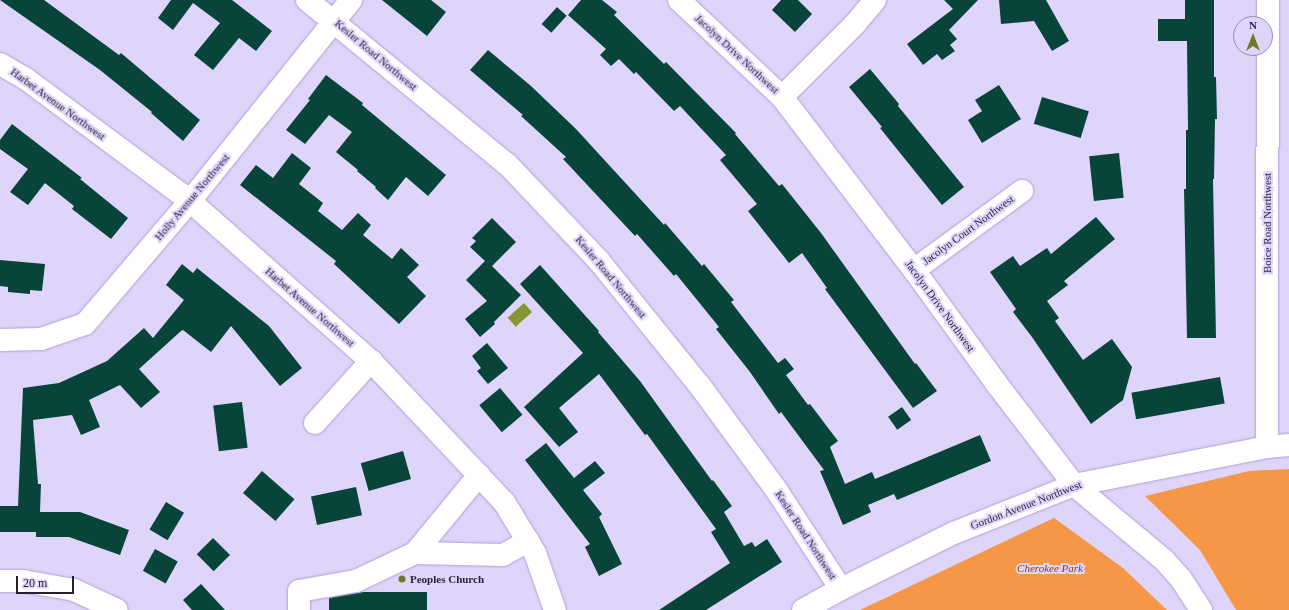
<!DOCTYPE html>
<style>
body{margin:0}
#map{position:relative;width:1289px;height:610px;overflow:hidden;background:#dfd5fa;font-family:"Times New Roman",serif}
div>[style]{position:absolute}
.green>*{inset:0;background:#f69747}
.water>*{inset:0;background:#869637;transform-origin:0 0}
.building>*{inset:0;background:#08443a;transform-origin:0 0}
.roads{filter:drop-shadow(0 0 1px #af9eda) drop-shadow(0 0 1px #af9eda)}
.minor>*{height:22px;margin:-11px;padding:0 11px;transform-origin:11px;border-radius:11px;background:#fff}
.dots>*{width:11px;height:11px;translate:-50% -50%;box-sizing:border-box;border:2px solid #dfd5fa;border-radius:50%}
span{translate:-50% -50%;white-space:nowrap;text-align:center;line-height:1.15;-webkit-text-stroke:4px #dfd5fa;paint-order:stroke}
.street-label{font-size:11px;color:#251e35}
.park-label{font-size:11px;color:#814300;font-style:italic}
.poi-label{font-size:11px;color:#251e35;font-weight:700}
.left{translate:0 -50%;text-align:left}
.north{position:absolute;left:1233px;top:16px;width:40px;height:40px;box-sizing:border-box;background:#dfd5fa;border:1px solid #958cab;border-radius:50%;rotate:0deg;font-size:11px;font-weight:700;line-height:16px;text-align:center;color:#251e35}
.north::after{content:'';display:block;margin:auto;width:14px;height:18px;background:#6d7a27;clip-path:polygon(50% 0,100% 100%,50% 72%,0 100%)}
.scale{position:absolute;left:16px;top:576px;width:58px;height:18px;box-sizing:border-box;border:2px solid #251e35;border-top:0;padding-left:5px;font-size:12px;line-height:14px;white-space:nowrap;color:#251e35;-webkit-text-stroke:3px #dfd5fa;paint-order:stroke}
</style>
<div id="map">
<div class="green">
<div style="clip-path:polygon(1289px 469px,1289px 610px,1236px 610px,1200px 550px,1145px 496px,1249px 471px)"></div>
<div style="clip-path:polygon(1054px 518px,1123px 568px,1167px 610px,860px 610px)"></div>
</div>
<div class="water">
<div style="left:524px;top:303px;width:12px;height:22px;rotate:48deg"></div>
</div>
<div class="building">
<div style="clip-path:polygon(0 0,44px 0,119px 55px,121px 53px,200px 120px,183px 141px,151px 113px,152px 112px,100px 70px)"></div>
<div style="clip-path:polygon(171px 0,232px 0,272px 31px,256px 51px,239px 38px,213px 70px,194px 55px,220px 23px,193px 3px,173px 30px,158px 18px)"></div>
<div style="clip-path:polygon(382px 0,431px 0,446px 12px,427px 36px)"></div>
<div style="clip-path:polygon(581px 0,602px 0,617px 12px,614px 15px,664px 64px,666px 62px,736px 133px,735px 134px,779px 186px,782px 184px,821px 233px,915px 364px,916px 363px,937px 391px,913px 408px,825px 289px,827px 288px,802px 253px,789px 263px,748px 211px,757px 204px,720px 160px,726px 155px,680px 106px,674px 111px,636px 72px,634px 74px,619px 59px,611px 66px,600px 55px,606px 49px,568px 15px)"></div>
<div style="clip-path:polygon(781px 0,798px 0,812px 14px,795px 32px,772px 10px)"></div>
<div style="clip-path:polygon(944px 0,978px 0,949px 30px,957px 39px,950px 45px,955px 51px,942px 60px,937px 54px,923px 65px,907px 44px,953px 9px)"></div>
<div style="clip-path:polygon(999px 0,1046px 0,1069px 41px,1052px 51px,1034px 21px,1001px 24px)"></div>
<div style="clip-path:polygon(1185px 0,1214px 0,1214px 77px,1216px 77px,1217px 119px,1215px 119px,1214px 179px,1213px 179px,1216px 338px,1187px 338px,1184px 189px,1186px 189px,1186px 130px,1188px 130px,1187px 41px,1158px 41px,1158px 19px,1185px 19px)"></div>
<div style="left:557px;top:7px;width:13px;height:23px;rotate:42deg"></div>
<div style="clip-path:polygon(488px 50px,531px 86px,576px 129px,664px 225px,665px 223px,702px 266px,704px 264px,734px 300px,731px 302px,778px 363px,785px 358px,794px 369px,786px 375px,808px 405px,810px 404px,838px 441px,830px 447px,845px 484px,872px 472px,875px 479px,980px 435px,991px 461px,897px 500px,894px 494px,868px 505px,871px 512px,843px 525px,820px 471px,824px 470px,781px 412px,779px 414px,750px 372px,716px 329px,719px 327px,676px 274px,674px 276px,637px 234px,635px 236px,563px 159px,566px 157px,521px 116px,523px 115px,470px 70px)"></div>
<div style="clip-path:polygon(870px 69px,899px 104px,898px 106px,964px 187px,942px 205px,880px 128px,882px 127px,849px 87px)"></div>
<div style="clip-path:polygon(326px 75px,363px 103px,362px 105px,446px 175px,428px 196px,406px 177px,388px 200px,375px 188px,376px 187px,357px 171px,358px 170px,336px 152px,352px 132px,329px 115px,305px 144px,286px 130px,310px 100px,308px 99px)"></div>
<div style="clip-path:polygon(999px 85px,1021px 119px,982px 143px,968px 120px,982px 111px,975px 100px)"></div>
<div style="left:1042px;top:97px;width:49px;height:28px;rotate:17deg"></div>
<div style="clip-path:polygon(12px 124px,82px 178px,80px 179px,128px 218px,111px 239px,72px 209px,74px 206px,45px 183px,28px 205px,10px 192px,28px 169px,0 149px,0 140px)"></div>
<div style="clip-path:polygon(292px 153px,311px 168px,299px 184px,323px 203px,318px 211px,342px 230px,358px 213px,371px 225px,363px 235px,392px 259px,401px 248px,419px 265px,407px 277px,426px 296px,399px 324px,334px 264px,336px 261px,240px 185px,256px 165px,273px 178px)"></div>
<div style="left:1119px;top:153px;width:45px;height:30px;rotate:84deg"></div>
<div style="clip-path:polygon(1096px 217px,1115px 239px,1064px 281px,1068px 285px,1047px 301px,1059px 318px,1055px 321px,1083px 360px,1112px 339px,1132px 367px,1123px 400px,1091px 424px,1032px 337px,1013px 312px,1016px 309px,990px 272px,1013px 256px,1020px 266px,1047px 248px,1051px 254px)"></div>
<div style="clip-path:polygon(492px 218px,516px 242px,492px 266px,521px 295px,494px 322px,495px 324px,480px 337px,465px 319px,487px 301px,466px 280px,485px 261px,470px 247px,476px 241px,472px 238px)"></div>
<div style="clip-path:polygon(0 260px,45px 264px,42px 291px,30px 290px,30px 294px,8px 292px,8px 287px,0 286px)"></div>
<div style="clip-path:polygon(182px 264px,193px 273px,197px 268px,269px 326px,302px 368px,280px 386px,231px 326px,211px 352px,183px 330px,181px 331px,139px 369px,160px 392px,141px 408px,120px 385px,89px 400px,100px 427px,81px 435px,72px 415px,33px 420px,38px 484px,41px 484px,40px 512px,80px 512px,129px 530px,120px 555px,69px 537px,36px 537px,36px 532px,0 532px,0 506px,18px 506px,23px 388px,59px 383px,107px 361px,144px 328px,153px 338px,184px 300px,166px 285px)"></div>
<div style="clip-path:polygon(540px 265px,599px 331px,598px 332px,640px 381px,712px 481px,713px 480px,732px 506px,724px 512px,744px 546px,752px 542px,755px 547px,767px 539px,782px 562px,706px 610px,659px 610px,730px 563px,711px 532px,716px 529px,647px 434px,645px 435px,599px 374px,559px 408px,578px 432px,559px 447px,524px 407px,583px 353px,520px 284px)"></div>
<div style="clip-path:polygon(487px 343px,508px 368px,488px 384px,477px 371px,481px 368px,472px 356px)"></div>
<div style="left:1220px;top:377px;width:27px;height:90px;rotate:80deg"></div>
<div style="left:500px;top:388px;width:35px;height:27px;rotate:50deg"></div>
<div style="left:242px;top:402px;width:46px;height:29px;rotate:83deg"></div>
<div style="left:902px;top:407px;width:16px;height:17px;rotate:55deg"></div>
<div style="clip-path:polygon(546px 443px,574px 478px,595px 461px,605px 473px,583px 490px,602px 514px,599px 517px,622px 564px,599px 576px,585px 547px,590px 544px,525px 460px)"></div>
<div style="left:403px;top:451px;width:29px;height:44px;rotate:74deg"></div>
<div style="left:262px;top:471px;width:43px;height:29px;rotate:41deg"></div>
<div style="left:356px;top:487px;width:29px;height:46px;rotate:78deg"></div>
<div style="left:166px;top:502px;width:21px;height:32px;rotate:31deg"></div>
<div style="left:213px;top:538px;width:24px;height:23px;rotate:45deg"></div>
<div style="left:155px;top:549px;width:26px;height:25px;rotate:29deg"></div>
<div style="clip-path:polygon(201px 584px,225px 610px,192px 610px,183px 600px)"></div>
<div style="clip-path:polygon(363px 592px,427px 592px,427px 610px,329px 610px,329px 598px)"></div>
</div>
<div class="roads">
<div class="minor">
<div style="left:307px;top:0;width:259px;rotate:39.4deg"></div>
<div style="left:507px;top:164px;width:134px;rotate:46.5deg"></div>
<div style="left:599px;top:261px;width:161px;rotate:51.1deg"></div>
<div style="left:700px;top:386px;width:130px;rotate:53.7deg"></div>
<div style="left:777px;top:491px;width:117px;rotate:56.9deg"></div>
<div style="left:679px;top:0;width:141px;rotate:43.3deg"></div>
<div style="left:782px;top:97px;width:218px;rotate:52.7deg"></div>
<div style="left:914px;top:270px;width:140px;rotate:54deg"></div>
<div style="left:996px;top:383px;width:128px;rotate:52.6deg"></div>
<div style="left:1074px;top:485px;width:117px;rotate:39.8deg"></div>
<div style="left:1164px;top:560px;width:25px;rotate:48deg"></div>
<div style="left:1181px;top:579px;width:37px;rotate:57deg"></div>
<div style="left:0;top:64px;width:30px;rotate:30deg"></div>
<div style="left:26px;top:79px;width:204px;rotate:36.6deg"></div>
<div style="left:190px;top:201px;width:242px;rotate:41.5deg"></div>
<div style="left:371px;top:361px;width:194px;rotate:46.7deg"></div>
<div style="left:504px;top:502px;width:60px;rotate:58.7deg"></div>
<div style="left:535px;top:553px;width:60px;rotate:70.7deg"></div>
<div style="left:782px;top:97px;width:103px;rotate:-45deg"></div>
<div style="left:855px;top:24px;width:31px;rotate:-50deg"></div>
<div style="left:914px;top:270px;width:134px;rotate:-36.2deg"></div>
<div style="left:0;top:340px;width:41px;rotate:-1.4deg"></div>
<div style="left:41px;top:339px;width:46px;rotate:-18.8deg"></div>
<div style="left:85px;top:324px;width:162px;rotate:-49.5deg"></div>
<div style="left:190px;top:201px;width:258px;rotate:-51.3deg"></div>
<div style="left:315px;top:423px;width:84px;rotate:-47.9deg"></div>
<div style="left:1267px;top:447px;width:447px;rotate:-89.9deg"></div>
<div style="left:415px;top:553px;width:88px;rotate:1.3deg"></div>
<div style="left:503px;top:555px;width:29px;rotate:-29deg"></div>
<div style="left:0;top:581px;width:23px"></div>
<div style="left:23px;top:581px;width:52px;rotate:10deg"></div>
<div style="left:74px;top:590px;width:47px;rotate:24.9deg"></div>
<div style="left:299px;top:610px;width:19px;rotate:-90deg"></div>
<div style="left:299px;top:591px;width:58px;rotate:-10deg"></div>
<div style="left:356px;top:581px;width:65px;rotate:-25.4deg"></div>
<div style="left:415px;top:553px;width:101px;rotate:-50.6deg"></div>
<div style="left:803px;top:610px;width:43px;rotate:-28.9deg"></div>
<div style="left:841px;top:589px;width:126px;rotate:-26.4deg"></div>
<div style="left:954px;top:533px;width:129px;rotate:-21.8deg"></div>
<div style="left:1074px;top:485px;width:197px;rotate:-11.1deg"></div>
<div style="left:1267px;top:447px;width:22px;rotate:-5deg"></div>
</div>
</div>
<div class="dots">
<div style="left:402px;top:579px;background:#6d7a27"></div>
</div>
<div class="street-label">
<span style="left:737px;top:54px;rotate:43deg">Jacolyn Drive Northwest</span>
<span style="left:376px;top:55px;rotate:40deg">Kesler Road Northwest</span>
<span style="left:58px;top:104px;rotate:36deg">Harbet Avenue Northwest</span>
<span style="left:192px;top:197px;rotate:-50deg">Holly Avenue Northwest</span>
<span style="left:1267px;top:223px;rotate:-90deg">Boice Road Northwest</span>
<span style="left:968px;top:230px;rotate:-36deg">Jacolyn Court Northwest</span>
<span style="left:611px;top:277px;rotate:50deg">Kesler Road Northwest</span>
<span style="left:940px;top:306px;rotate:54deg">Jacolyn Drive Northwest</span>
<span style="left:310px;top:307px;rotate:41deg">Harbet Avenue Northwest</span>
<span style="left:1026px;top:505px;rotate:-21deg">Gordon Avenue Northwest</span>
<span style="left:806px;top:535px;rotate:57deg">Kesler Road Northwest</span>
</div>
<div class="park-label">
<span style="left:1050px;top:568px">Cherokee Park</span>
</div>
<div class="poi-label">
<span class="left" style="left:410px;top:579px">Peoples Church</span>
</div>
<div class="north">N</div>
<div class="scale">20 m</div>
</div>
